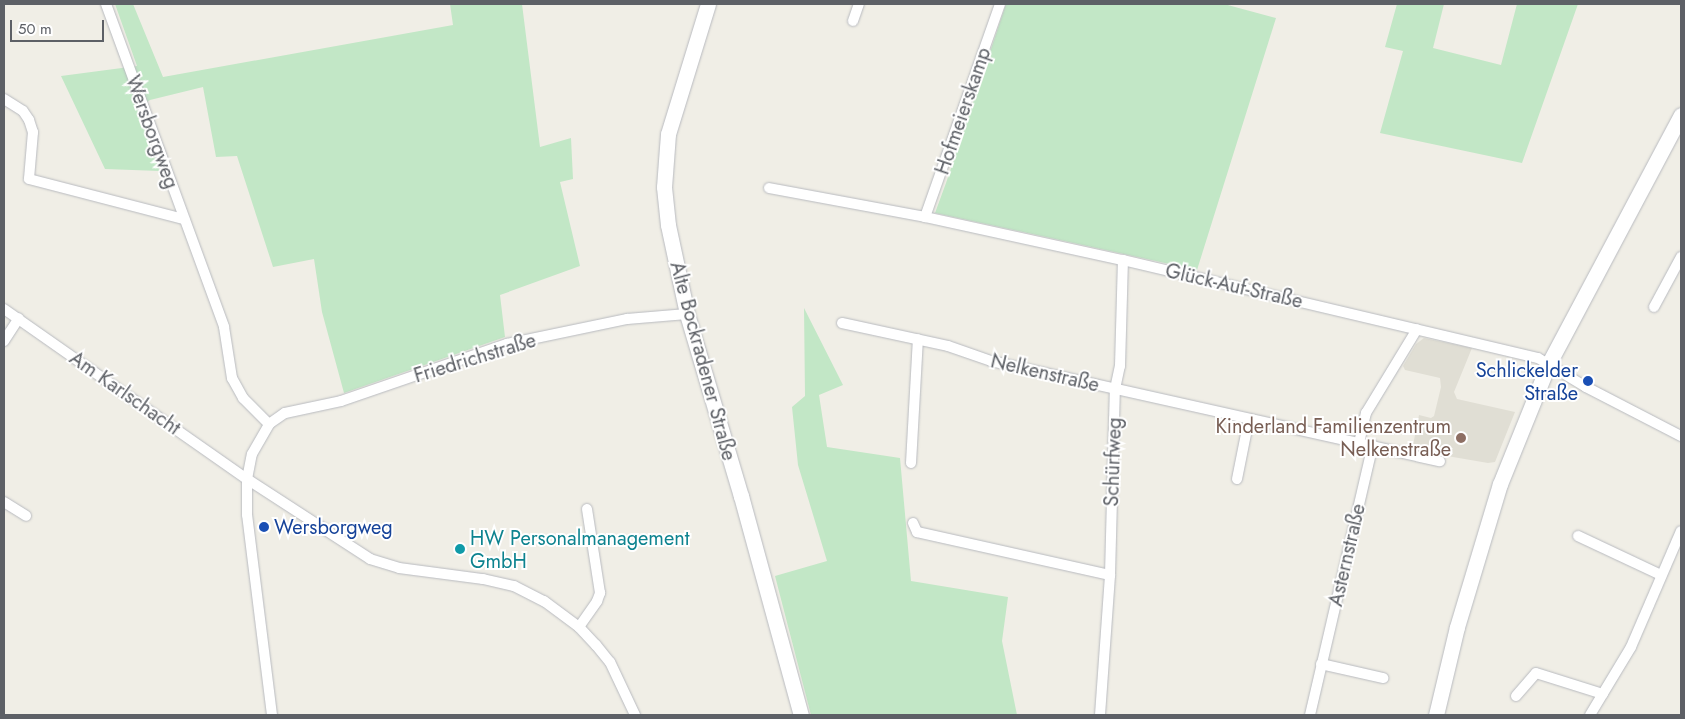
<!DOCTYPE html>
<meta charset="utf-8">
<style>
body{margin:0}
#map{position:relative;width:1685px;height:719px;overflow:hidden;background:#f0eee6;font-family:Jost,sans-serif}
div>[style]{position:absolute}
.education>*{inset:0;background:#e0ded4}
.green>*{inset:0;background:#c2e7c6}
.roads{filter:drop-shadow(0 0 1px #b8babf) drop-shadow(0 0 1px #b8babf)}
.street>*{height:10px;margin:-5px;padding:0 5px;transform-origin:5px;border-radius:5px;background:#fff}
.secondary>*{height:15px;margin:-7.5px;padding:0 7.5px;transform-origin:7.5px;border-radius:7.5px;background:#fff}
.dots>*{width:14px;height:14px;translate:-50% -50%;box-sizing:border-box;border:2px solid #fff;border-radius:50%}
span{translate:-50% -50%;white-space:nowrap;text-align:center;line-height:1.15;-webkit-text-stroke:4px #fff;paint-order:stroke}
.street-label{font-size:20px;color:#5d6066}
.transit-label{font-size:20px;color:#164399}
.right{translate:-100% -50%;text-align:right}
.left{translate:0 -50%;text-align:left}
.education-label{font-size:20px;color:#785e54}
.culture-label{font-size:20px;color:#0d838f}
.frame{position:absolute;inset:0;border:5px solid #5d6066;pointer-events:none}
.scale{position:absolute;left:10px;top:20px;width:94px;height:22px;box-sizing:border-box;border:2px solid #5d6066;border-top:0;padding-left:6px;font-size:15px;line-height:18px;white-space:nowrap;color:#5d6066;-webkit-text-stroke:4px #fff;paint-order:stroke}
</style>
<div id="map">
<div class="education">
<div style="clip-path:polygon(1424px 338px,1472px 348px,1454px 392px,1457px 399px,1515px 412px,1495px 462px,1488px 463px,1412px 450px,1419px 415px,1431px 418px,1434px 416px,1441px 387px,1440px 378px,1405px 370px,1403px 366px,1416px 344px)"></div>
</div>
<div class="green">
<div style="clip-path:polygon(115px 4px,133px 4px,163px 77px,453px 25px,450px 4px,522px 4px,540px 147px,571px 138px,573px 179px,560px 182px,580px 266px,500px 295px,505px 337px,344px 393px,322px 312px,314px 259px,273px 267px,237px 156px,216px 157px,203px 87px,150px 100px,137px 108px,160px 171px,105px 169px,61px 76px,137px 66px)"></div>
<div style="clip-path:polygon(1006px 4px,1224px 4px,1276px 18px,1197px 270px,935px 213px,946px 183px)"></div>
<div style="clip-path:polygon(1397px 4px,1444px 4px,1433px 48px,1501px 65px,1517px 4px,1578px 4px,1522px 163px,1380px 133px,1403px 51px,1385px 47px)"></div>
<div style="clip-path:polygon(804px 308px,843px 385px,819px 395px,827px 447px,900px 458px,911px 581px,1008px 597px,1002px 641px,1017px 715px,811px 715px,775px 576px,827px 561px,798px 465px,792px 407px,805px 396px)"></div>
</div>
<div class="roads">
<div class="street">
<div style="left:106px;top:4px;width:344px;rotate:69.9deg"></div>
<div style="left:224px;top:327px;width:52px;rotate:81.1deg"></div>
<div style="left:232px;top:378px;width:23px;rotate:61deg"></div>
<div style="left:243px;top:398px;width:37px;rotate:45deg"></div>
<div style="left:853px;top:21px;width:18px;rotate:-71deg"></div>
<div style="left:4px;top:99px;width:22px;rotate:32deg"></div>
<div style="left:23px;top:111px;width:11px;rotate:56deg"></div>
<div style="left:29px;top:120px;width:13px;rotate:72deg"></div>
<div style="left:33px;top:132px;width:47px;rotate:94.9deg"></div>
<div style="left:29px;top:179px;width:160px;rotate:14.5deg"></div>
<div style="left:769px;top:188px;width:159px;rotate:10.5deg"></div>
<div style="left:925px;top:217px;width:203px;rotate:12.3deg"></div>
<div style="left:1123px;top:260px;width:426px;rotate:13.3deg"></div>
<div style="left:1538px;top:358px;width:56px;rotate:31.1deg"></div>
<div style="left:1586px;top:387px;width:107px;rotate:27.3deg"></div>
<div style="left:925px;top:217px;width:226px;rotate:-70.6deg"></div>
<div style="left:1654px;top:307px;width:57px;rotate:-61.6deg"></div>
<div style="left:4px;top:309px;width:297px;rotate:35deg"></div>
<div style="left:247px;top:479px;width:147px;rotate:33deg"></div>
<div style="left:370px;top:559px;width:30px;rotate:17deg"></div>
<div style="left:399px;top:568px;width:85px;rotate:7.5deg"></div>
<div style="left:483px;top:579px;width:32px;rotate:13deg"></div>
<div style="left:514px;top:586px;width:34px;rotate:27deg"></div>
<div style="left:544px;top:601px;width:44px;rotate:36.6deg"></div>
<div style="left:579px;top:627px;width:25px;rotate:47deg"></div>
<div style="left:596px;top:645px;width:22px;rotate:51deg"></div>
<div style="left:610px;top:662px;width:59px;rotate:64.7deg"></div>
<div style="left:842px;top:323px;width:108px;rotate:12.2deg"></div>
<div style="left:948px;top:346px;width:46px;rotate:19.2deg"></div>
<div style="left:991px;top:361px;width:460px;rotate:12.6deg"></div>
<div style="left:4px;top:341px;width:27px;rotate:-57deg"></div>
<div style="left:1359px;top:443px;width:31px;rotate:-77deg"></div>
<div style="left:1366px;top:413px;width:98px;rotate:-58.7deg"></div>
<div style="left:911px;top:463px;width:124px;rotate:-86.8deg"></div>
<div style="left:1237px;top:479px;width:61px;rotate:-78.7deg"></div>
<div style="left:4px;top:502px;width:26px;rotate:32deg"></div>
<div style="left:913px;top:523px;width:10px;rotate:66deg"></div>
<div style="left:917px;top:532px;width:198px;rotate:12.6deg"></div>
<div style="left:1578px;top:536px;width:92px;rotate:25.2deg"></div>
<div style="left:579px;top:627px;width:32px;rotate:-55deg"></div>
<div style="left:597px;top:601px;width:9px;rotate:-69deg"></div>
<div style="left:600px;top:593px;width:85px;rotate:-98.8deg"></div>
<div style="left:1321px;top:664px;width:64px;rotate:12.7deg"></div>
<div style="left:1516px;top:696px;width:30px;rotate:-49deg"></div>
<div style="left:1536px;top:673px;width:70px;rotate:17.4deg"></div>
<div style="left:272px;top:715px;width:202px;rotate:-97.1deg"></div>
<div style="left:247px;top:515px;width:36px;rotate:-90deg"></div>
<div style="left:247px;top:479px;width:25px;rotate:-79deg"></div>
<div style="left:252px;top:454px;width:34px;rotate:-60deg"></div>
<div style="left:269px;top:424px;width:19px;rotate:-35deg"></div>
<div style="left:285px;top:413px;width:57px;rotate:-12.1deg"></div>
<div style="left:341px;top:401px;width:176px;rotate:-19deg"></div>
<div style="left:507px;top:344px;width:123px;rotate:-11.8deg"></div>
<div style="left:627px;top:319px;width:60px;rotate:-4.8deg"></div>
<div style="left:1100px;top:715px;width:140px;rotate:-85.9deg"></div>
<div style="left:1110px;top:575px;width:186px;rotate:-88.5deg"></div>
<div style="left:1115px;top:389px;width:24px;rotate:-78deg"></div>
<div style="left:1120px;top:366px;width:106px;rotate:-88.4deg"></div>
<div style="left:1310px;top:715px;width:277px;rotate:-76.9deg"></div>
<div style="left:1590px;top:715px;width:79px;rotate:-58.9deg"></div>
<div style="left:1631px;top:647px;width:126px;rotate:-66.7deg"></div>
</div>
<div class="secondary">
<div style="left:708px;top:4px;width:136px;rotate:107.1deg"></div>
<div style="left:668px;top:134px;width:53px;rotate:94.3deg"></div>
<div style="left:664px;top:187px;width:38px;rotate:84deg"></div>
<div style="left:668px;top:225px;width:91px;rotate:77.9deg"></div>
<div style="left:687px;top:314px;width:190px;rotate:73.5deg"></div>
<div style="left:741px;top:496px;width:227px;rotate:74.7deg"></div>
<div style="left:1436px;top:715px;width:90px;rotate:-76.6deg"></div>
<div style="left:1457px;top:627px;width:149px;rotate:-73.3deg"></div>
<div style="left:1500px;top:484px;width:128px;rotate:-68deg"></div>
<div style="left:1548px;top:365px;width:283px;rotate:-62deg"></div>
</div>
</div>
<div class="dots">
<div style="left:1588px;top:381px;background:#1a4fb4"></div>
<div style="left:1461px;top:438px;background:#8d6e63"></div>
<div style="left:264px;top:527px;background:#1a4fb4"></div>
<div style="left:460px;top:549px;background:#0f9aa8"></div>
</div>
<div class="street-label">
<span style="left:963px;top:111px;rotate:-71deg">Hofmeierskamp</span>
<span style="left:152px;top:132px;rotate:70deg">Wersborgweg</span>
<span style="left:1234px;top:286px;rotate:13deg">Glück-Auf-Straße</span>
<span style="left:475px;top:358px;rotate:-17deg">Friedrichstraße</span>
<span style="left:703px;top:361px;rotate:75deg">Alte Bockradener Straße</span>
<span style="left:1045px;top:373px;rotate:13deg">Nelkenstraße</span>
<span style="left:125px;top:393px;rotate:35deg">Am Karlschacht</span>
<span style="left:1113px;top:462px;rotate:-88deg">Schürfweg</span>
<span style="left:1347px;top:555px;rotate:-77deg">Asternstraße</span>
</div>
<div class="transit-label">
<span class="right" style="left:1578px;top:382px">Schlickelder<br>Straße</span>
<span class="left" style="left:274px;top:527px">Wersborgweg</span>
</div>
<div class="education-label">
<span class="right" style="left:1451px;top:438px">Kinderland Familienzentrum<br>Nelkenstraße</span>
</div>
<div class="culture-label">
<span class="left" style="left:470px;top:550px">HW Personalmanagement<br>GmbH</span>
</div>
<div class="frame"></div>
<div class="scale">50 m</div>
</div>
